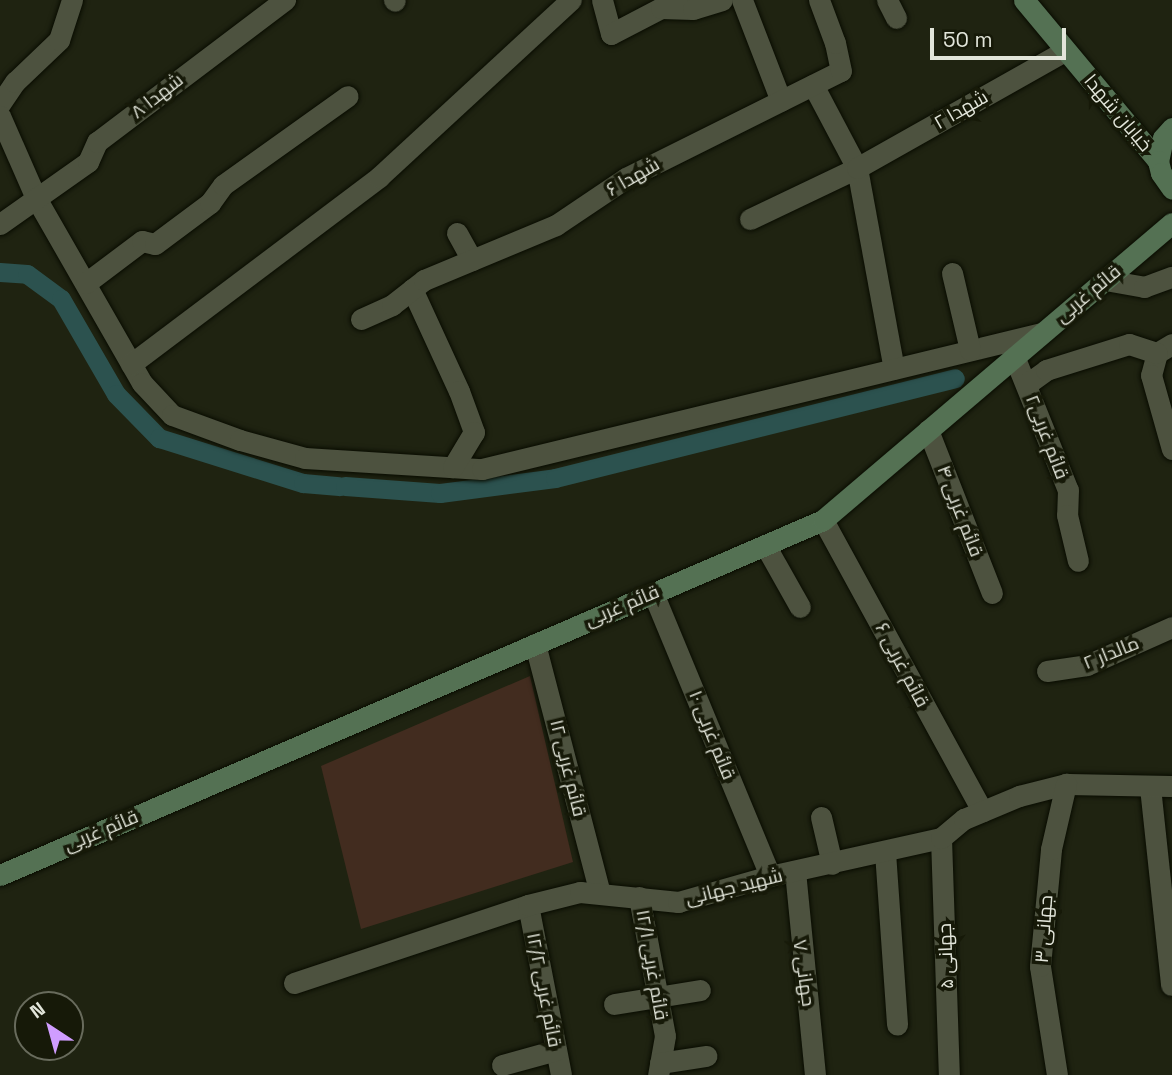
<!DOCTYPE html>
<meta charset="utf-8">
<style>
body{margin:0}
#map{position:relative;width:1172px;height:1075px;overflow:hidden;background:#1f2311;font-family:"Space Grotesk",Cairo,sans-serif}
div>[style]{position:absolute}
.green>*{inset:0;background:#422c1f}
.canal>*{height:19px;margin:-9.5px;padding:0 9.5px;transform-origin:9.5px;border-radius:9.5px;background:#2c524f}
.roads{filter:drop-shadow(0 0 2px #090c01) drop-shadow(0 0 2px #090c01)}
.street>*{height:21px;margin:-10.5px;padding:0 10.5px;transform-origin:10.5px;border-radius:10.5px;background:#4d523f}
.secondary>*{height:21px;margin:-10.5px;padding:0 10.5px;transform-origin:10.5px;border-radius:10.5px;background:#547153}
span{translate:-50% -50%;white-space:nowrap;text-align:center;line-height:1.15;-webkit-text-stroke:7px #161908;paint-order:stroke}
.street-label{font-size:19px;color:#e2e5da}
.north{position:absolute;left:14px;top:991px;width:70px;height:70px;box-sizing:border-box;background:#161908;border:2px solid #686b5c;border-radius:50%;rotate:324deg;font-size:19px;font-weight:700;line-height:28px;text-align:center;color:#e2e5da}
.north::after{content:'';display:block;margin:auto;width:24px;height:32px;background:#d09dff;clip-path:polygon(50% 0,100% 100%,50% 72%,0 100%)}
.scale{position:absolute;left:930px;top:28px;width:136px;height:32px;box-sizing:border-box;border:4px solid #e2e5da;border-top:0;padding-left:9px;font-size:21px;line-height:24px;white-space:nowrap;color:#e2e5da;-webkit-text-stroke:5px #161908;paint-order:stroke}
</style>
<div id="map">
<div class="green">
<div style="clip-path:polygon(530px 676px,573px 862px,361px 929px,321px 766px)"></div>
</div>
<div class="canal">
<div style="left:0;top:272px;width:27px;rotate:4deg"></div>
<div style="left:27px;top:274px;width:42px;rotate:36.3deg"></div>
<div style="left:61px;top:299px;width:110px;rotate:59.9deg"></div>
<div style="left:116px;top:394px;width:62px;rotate:45.7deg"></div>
<div style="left:159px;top:438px;width:151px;rotate:17.4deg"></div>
<div style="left:303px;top:483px;width:36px;rotate:5deg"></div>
<div style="left:345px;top:486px;width:95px;rotate:4.2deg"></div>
<div style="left:440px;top:493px;width:116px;rotate:-7.4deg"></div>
<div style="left:555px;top:478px;width:412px;rotate:-14deg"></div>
</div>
<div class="roads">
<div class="street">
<div style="left:394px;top:0;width:1px;rotate:45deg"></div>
<div style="left:602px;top:0;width:35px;rotate:75deg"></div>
<div style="left:611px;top:34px;width:56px;rotate:-27.5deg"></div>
<div style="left:661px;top:8px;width:32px;rotate:2deg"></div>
<div style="left:693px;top:9px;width:30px;rotate:-17deg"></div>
<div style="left:742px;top:0;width:108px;rotate:68.9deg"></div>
<div style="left:887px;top:0;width:20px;rotate:63deg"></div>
<div style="left:813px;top:85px;width:94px;rotate:62.1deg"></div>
<div style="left:857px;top:168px;width:204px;rotate:79.6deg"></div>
<div style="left:0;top:104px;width:27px;rotate:-56deg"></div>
<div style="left:15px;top:82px;width:61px;rotate:-43.7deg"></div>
<div style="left:59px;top:40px;width:42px;rotate:-72deg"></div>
<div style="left:0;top:116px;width:90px;rotate:66.3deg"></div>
<div style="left:36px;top:198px;width:213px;rotate:60.2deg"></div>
<div style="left:142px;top:383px;width:44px;rotate:46.8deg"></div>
<div style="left:172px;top:415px;width:72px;rotate:20.2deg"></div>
<div style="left:240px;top:440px;width:67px;rotate:15.5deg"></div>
<div style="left:305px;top:458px;width:177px;rotate:3.6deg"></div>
<div style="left:482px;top:469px;width:576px;rotate:-13.65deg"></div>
<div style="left:750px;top:219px;width:119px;rotate:-25.5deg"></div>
<div style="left:857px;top:168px;width:239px;rotate:-29.4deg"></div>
<div style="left:0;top:224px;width:108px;rotate:-35.2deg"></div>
<div style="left:88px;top:162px;width:22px;rotate:-66deg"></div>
<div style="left:97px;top:142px;width:236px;rotate:-37.1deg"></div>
<div style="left:457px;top:233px;width:31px;rotate:61deg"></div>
<div style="left:952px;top:273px;width:79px;rotate:76.8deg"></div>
<div style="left:1105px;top:280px;width:40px;rotate:10deg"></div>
<div style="left:1144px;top:287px;width:30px;rotate:-20deg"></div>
<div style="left:86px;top:283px;width:70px;rotate:-36.9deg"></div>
<div style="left:142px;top:241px;width:13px;rotate:13deg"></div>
<div style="left:155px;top:244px;width:69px;rotate:-36.7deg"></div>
<div style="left:210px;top:203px;width:22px;rotate:-54deg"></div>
<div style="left:223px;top:185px;width:153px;rotate:-35.5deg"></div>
<div style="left:412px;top:289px;width:112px;rotate:65.3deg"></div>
<div style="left:459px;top:391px;width:44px;rotate:69.9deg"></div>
<div style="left:474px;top:432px;width:41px;rotate:121deg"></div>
<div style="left:361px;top:319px;width:34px;rotate:-24deg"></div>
<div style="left:392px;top:305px;width:41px;rotate:-38deg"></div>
<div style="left:424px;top:280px;width:143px;rotate:-22.6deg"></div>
<div style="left:556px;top:225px;width:84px;rotate:-33.9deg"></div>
<div style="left:626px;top:178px;width:240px;rotate:-26.5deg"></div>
<div style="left:841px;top:71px;width:29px;rotate:-102deg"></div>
<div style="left:835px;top:43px;width:46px;rotate:-110.4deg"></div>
<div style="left:1172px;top:344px;width:17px;rotate:149deg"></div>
<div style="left:1157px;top:353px;width:23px;rotate:105deg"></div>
<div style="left:1151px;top:375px;width:77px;rotate:74.2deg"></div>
<div style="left:1014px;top:356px;width:144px;rotate:68.1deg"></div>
<div style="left:1068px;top:490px;width:25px;rotate:92deg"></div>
<div style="left:1067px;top:515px;width:47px;rotate:76.6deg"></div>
<div style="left:131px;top:364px;width:311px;rotate:-37deg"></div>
<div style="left:379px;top:177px;width:261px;rotate:-42.7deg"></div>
<div style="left:1027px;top:384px;width:24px;rotate:-36deg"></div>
<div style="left:1046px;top:370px;width:87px;rotate:-17.4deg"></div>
<div style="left:1129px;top:344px;width:29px;rotate:18deg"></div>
<div style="left:928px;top:430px;width:175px;rotate:68.6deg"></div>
<div style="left:823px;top:520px;width:332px;rotate:61.3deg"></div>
<div style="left:765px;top:545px;width:71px;rotate:60.6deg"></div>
<div style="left:653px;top:593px;width:306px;rotate:67.5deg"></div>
<div style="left:535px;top:644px;width:257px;rotate:75.4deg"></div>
<div style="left:1047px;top:671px;width:40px;rotate:-8.5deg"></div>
<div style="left:1087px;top:665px;width:93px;rotate:-24.1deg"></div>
<div style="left:1150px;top:787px;width:199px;rotate:83.9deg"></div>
<div style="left:821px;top:817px;width:48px;rotate:76.8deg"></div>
<div style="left:941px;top:838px;width:237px;rotate:88.1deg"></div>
<div style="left:885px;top:852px;width:173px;rotate:86deg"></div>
<div style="left:795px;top:871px;width:205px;rotate:84.4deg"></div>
<div style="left:639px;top:897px;width:141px;rotate:79.4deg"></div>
<div style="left:665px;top:1036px;width:40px;rotate:100deg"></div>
<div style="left:528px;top:905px;width:173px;rotate:79deg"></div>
<div style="left:294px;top:983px;width:247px;rotate:-18.4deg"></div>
<div style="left:528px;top:905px;width:54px;rotate:-14deg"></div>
<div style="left:580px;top:892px;width:99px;rotate:5.8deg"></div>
<div style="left:678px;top:902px;width:96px;rotate:-15.8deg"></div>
<div style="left:770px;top:876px;width:175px;rotate:-12.5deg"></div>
<div style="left:941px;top:838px;width:30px;rotate:-40deg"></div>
<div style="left:964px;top:819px;width:60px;rotate:-22.7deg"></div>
<div style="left:1019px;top:796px;width:49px;rotate:-14.3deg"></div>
<div style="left:1066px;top:784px;width:106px;rotate:1.1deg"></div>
<div style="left:614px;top:1004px;width:87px;rotate:-9.2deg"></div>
<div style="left:660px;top:1063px;width:47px;rotate:-8.7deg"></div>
<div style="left:502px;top:1065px;width:56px;rotate:-15.5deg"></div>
<div style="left:1057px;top:1075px;width:110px;rotate:-98.9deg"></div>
<div style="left:1040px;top:966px;width:118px;rotate:-84.6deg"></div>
<div style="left:1051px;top:849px;width:67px;rotate:-77deg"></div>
</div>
<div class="secondary">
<div style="left:1024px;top:0;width:209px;rotate:50.2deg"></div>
<div style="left:1172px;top:128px;width:13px;rotate:132deg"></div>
<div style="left:1163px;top:138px;width:24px;rotate:102deg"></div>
<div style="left:1158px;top:161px;width:12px;rotate:76deg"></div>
<div style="left:1161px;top:173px;width:19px;rotate:55deg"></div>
<div style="left:0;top:875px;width:896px;rotate:-23.33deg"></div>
<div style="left:823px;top:520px;width:458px;rotate:-40.4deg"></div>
</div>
</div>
<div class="street-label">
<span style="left:157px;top:96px;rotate:-38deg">شهدا ۸</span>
<span style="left:961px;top:110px;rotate:-30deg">شهدا ۲</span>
<span style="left:1118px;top:113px;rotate:50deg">خیابان شهدا</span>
<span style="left:633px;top:177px;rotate:-30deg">شهدا ۶</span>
<span style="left:1088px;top:294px;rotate:-40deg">قائم غربی</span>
<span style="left:1047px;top:437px;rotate:69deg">۲قائم غربی</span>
<span style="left:960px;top:511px;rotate:69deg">قائم غربی ۴</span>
<span style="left:622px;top:606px;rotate:-23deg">قائم غربی</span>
<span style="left:1111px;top:653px;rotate:-22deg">مالدار ۲</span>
<span style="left:902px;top:665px;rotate:62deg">قائم غربی ۶</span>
<span style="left:712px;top:735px;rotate:68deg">قائم غربی ۱۰</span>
<span style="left:568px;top:768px;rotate:76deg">قائم غربی ۱۲</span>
<span style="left:101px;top:831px;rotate:-23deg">قائم غربی</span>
<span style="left:734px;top:887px;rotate:-14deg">شهید جهانی</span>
<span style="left:1044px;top:929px;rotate:-86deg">جهانی ۳</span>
<span style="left:946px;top:956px;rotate:-92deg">جهانی ۵</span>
<span style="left:652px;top:965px;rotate:80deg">قائم غربی ۱۲/۱</span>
<span style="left:804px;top:973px;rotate:82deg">جهانی ۷</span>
<span style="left:544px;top:990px;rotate:79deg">قائم غربی ۱۲/۲</span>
</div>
<div class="north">N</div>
<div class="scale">50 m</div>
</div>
